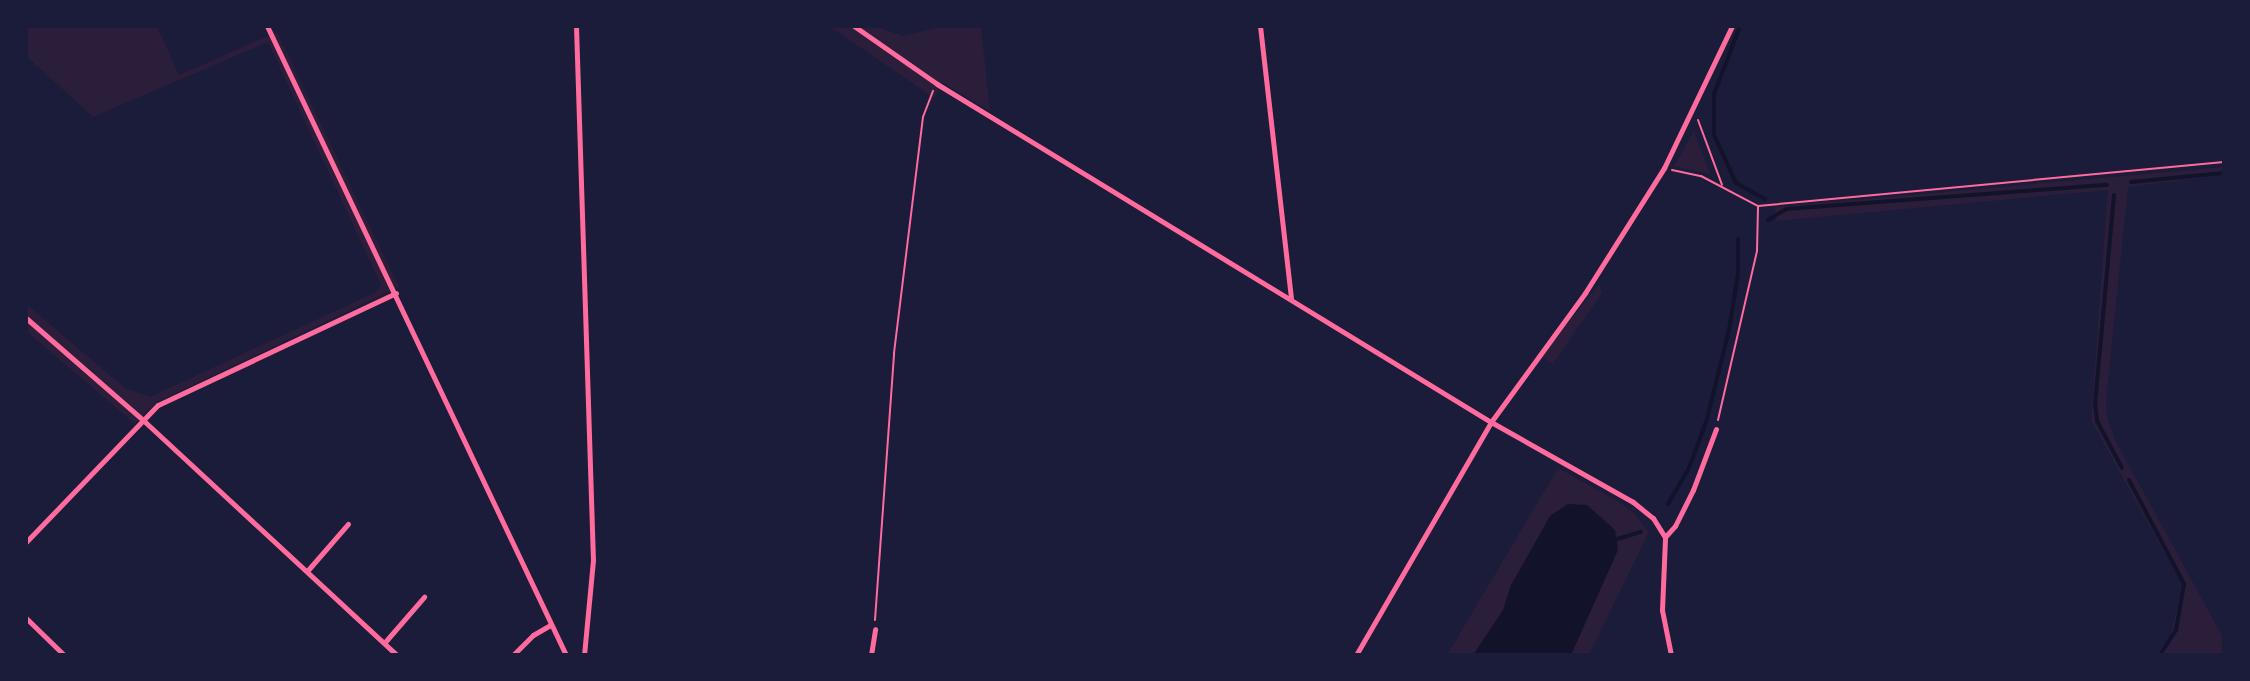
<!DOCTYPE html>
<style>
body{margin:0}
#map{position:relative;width:2250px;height:681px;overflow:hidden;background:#1b1b3a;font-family:Karla,sans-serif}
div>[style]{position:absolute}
.green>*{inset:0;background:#2a1e3b}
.water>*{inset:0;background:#12122b}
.stream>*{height:4px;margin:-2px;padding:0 2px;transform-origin:2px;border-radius:2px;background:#12122b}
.path>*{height:2px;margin:-1px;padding:0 1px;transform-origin:1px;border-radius:1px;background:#ff6b9d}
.minor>*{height:5px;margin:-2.5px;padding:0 2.5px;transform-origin:2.5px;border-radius:2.5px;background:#ff6b9d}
span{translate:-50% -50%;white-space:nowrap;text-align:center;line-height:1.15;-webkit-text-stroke:7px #1b1b3a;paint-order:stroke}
.frame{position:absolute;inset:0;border:28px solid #1b1b3a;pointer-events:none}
</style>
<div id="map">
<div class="green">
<div style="clip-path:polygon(26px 26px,157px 26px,179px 75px,277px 32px,399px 287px,155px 403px,135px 424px,26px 331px,26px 304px,125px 388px,150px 397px,376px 292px,381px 285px,268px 42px,93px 117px,26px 56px)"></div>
<div style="clip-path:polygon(829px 26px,875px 26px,903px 36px,945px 26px,981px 26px,990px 111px,943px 83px,934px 98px)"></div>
<div style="clip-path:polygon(1694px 131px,1710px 174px,1674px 166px)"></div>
<div style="clip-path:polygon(2224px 167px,2224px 175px,2128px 187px,2106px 401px,2108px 420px,2115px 440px,2224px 639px,2224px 655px,2155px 655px,2171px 635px,2182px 585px,2091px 420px,2108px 190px,1776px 221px,1775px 207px)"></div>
<div style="clip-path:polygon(1599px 284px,1602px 293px,1553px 364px,1541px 357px)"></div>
<div style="clip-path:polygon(1558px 468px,1616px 500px,1633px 512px,1649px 532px,1589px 655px,1447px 655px)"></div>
</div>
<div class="water">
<div style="clip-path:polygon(1568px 504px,1587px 505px,1615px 530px,1618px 550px,1571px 655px,1473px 655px,1503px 610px,1511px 585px,1550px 516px)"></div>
</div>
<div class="stream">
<div style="left:1740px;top:26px;width:73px;rotate:110.9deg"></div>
<div style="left:1714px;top:94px;width:41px;rotate:90deg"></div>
<div style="left:1714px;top:135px;width:53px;rotate:65.4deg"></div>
<div style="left:1736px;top:183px;width:33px;rotate:29deg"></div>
<div style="left:2131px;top:182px;width:93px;rotate:-5.5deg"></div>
<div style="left:2114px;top:195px;width:210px;rotate:95.2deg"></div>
<div style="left:2095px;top:404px;width:17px;rotate:83deg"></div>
<div style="left:2097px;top:421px;width:53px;rotate:62deg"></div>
<div style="left:1768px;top:220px;width:21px;rotate:-31deg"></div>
<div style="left:1786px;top:209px;width:322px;rotate:-4.3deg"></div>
<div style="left:2129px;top:480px;width:118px;rotate:62.1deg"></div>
<div style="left:2184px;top:584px;width:47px;rotate:99.9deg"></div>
<div style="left:2176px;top:630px;width:30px;rotate:123deg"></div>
<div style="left:1668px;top:504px;width:42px;rotate:-59.7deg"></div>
<div style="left:1689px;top:468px;width:52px;rotate:-69.8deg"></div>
<div style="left:1707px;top:419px;width:92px;rotate:-76.1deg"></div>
<div style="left:1729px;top:330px;width:57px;rotate:-80.9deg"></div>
<div style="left:1738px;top:274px;width:35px;rotate:-90deg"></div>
<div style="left:1614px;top:540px;width:28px;rotate:-17deg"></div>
</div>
<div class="path">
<div style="left:1698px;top:120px;width:69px;rotate:69.7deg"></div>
<div style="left:1672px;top:170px;width:30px;rotate:12deg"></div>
<div style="left:1701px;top:176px;width:64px;rotate:27.8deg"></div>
<div style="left:1758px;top:206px;width:468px;rotate:-5.4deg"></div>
<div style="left:1718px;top:420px;width:173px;rotate:-77deg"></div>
<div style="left:1757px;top:251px;width:44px;rotate:-88.7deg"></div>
<div style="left:875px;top:620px;width:268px;rotate:-85.9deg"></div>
<div style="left:894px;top:353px;width:238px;rotate:-83deg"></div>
<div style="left:923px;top:117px;width:28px;rotate:-69deg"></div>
</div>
<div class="minor">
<div style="left:267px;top:26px;width:696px;rotate:64.58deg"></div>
<div style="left:576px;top:26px;width:534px;rotate:88.18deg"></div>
<div style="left:593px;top:560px;width:95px;rotate:95.4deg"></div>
<div style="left:854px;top:26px;width:101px;rotate:34.9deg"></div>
<div style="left:937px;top:84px;width:649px;rotate:31.39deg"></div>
<div style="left:1491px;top:422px;width:163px;rotate:29.4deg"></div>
<div style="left:1633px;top:502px;width:26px;rotate:39deg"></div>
<div style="left:1653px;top:518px;width:22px;rotate:58deg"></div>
<div style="left:1260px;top:26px;width:275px;rotate:83.5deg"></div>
<div style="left:26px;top:318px;width:157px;rotate:41.1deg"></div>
<div style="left:144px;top:421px;width:345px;rotate:42.8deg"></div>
<div style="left:26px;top:542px;width:190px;rotate:-46.1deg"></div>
<div style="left:158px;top:405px;width:263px;rotate:-25.2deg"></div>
<div style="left:308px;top:570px;width:61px;rotate:-49deg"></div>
<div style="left:26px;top:618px;width:53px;rotate:44.2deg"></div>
<div style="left:385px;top:642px;width:60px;rotate:-49.1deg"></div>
<div style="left:513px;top:655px;width:28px;rotate:-45deg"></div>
<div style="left:533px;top:635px;width:20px;rotate:-30deg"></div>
<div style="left:871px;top:655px;width:26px;rotate:-81deg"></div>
<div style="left:1356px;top:655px;width:269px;rotate:-59.9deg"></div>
<div style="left:1491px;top:422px;width:160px;rotate:-53.9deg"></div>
<div style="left:1585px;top:293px;width:148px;rotate:-57.7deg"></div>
<div style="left:1664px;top:168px;width:157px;rotate:-64.4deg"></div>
<div style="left:1671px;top:655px;width:46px;rotate:-101.3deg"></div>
<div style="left:1662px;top:610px;width:73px;rotate:-87.6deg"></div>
<div style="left:1665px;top:537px;width:15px;rotate:-48deg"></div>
<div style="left:1675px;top:526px;width:40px;rotate:-63.4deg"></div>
<div style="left:1693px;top:490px;width:65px;rotate:-69.3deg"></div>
</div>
<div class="frame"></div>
</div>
